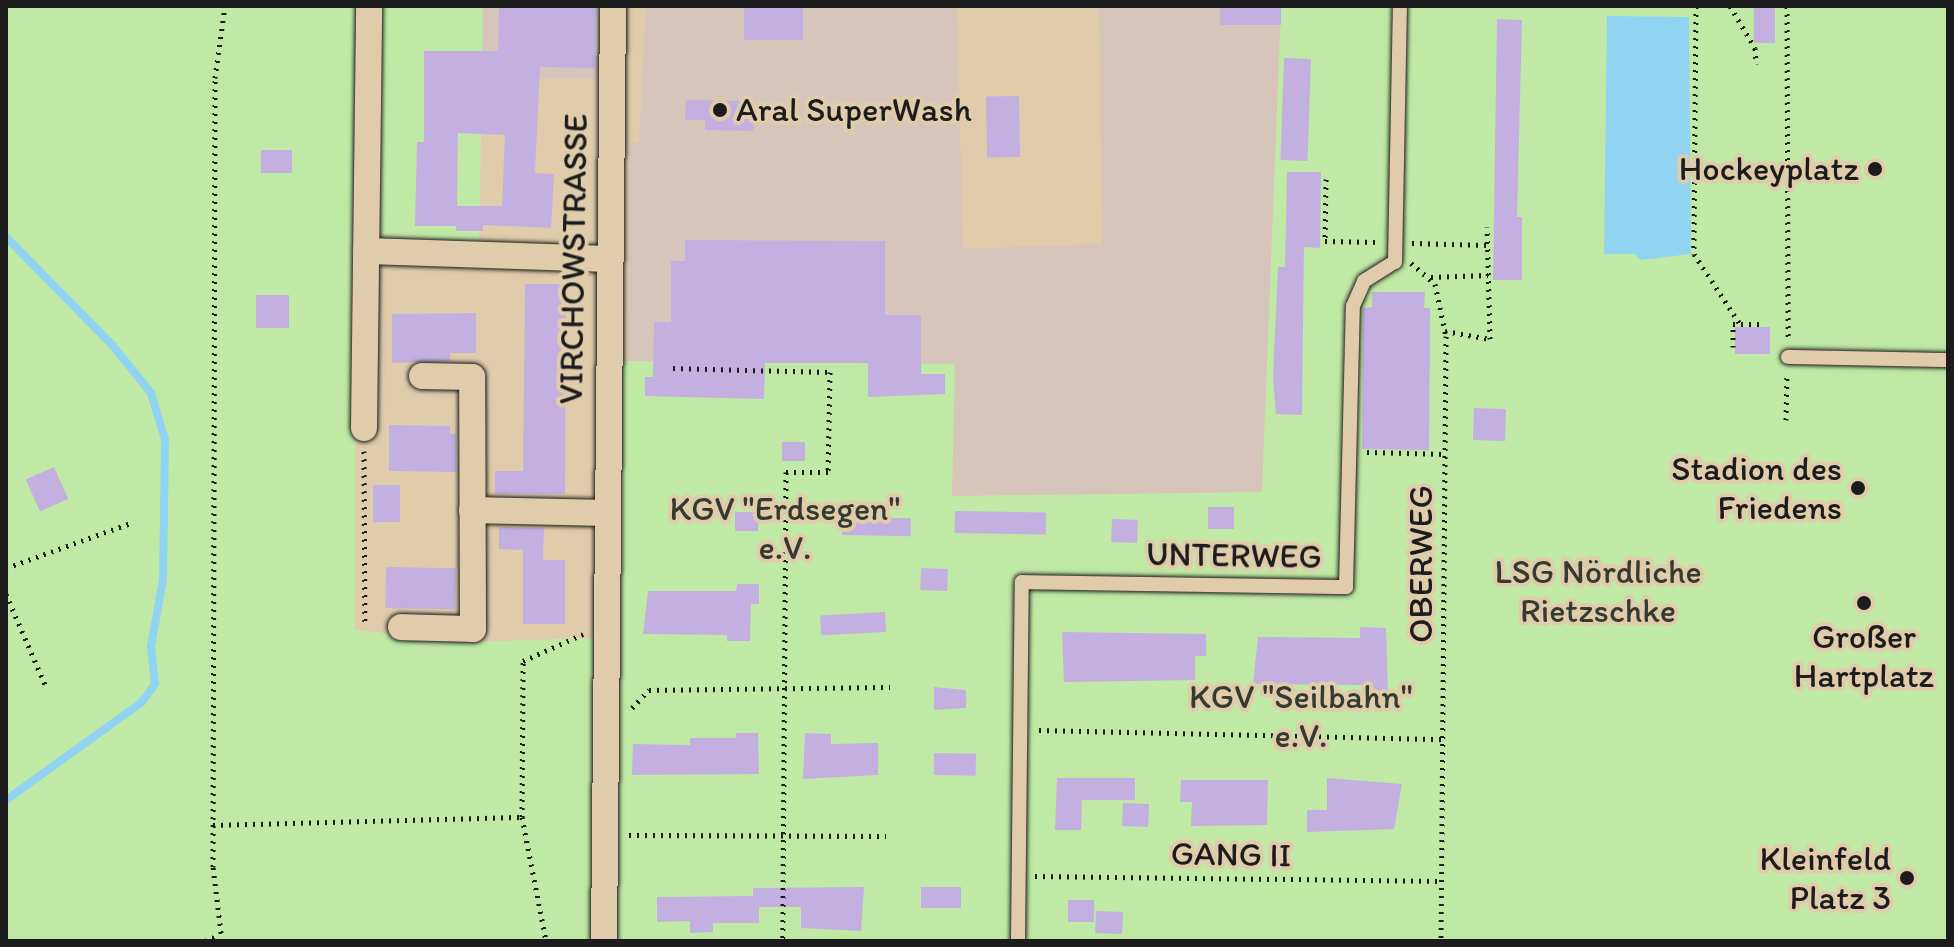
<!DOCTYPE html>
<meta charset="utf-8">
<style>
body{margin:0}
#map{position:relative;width:1954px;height:947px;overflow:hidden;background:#e0ccab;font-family:Itim,sans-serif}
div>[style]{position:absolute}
.built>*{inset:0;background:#d7c4bb;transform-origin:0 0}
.green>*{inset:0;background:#c0e9a5}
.water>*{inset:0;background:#90d4f2}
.stream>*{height:8px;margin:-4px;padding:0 4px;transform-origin:4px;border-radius:4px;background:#90d4f2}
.building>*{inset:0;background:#c3b0e0;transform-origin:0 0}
.path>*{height:5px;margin-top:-2.5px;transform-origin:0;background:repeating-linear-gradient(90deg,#1c1c1c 0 2px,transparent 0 8px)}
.roads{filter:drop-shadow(0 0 2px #1c1c1c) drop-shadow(0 0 2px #1c1c1c)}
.lane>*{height:14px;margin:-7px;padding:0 7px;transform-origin:7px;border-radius:7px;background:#e0ccab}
.street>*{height:26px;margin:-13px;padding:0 13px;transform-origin:13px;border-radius:13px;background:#e0ccab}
.dots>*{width:22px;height:22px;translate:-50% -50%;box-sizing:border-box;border:4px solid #e0ccab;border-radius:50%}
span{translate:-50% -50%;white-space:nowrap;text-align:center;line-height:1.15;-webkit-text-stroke:8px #e0ccab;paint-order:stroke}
.poi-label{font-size:34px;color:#1c1c1c}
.left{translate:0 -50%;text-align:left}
.right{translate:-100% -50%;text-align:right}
.street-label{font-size:34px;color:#1c1c1c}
.park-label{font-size:34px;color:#353b31}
.frame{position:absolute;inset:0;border:8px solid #1c1c1c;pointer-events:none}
</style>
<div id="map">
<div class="built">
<div style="left:482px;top:6px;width:117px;height:73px"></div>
<div style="clip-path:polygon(646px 6px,957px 6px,963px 249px,1102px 244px,1099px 6px,1281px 6px,1262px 493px,951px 496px,955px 364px,628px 361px,630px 142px,639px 142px)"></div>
</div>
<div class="green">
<div style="clip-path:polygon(6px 6px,483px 6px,479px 266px,356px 265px,355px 630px,475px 642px,621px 637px,621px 361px,955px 364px,952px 496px,1262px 492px,1281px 6px,1948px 6px,1948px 941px,6px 941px)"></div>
</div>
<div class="water">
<div style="clip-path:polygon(1607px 16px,1689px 17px,1691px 254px,1640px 260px,1635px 254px,1604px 254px)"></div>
</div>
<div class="stream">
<div style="left:6px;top:237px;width:153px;rotate:45.5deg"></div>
<div style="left:113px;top:346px;width:60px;rotate:51deg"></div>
<div style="left:151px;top:393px;width:49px;rotate:73.4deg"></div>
<div style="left:165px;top:440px;width:140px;rotate:90.8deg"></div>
<div style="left:163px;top:580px;width:67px;rotate:100.3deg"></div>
<div style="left:151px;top:646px;width:38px;rotate:84deg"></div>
<div style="left:155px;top:684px;width:22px;rotate:126deg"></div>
<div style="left:142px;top:702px;width:168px;rotate:144.2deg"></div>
</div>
<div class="building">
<div style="clip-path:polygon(evenodd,499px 6px,596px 6px,595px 68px,540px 67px,535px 173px,554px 174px,551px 228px,483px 225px,483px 231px,456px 231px,456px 226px,415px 226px,417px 142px,424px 142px,424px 51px,498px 51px,499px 6px,458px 133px,505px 135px,502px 206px,457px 206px,458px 133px)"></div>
<div style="left:744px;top:6px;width:59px;height:34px"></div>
<div style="left:1220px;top:6px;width:61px;height:19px"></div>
<div style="left:1754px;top:6px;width:21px;height:37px"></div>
<div style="clip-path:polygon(1497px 19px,1522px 20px,1517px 217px,1522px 217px,1522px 280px,1493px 280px)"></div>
<div style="left:1284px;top:58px;width:27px;height:102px;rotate:2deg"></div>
<div style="left:1019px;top:96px;width:61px;height:33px;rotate:89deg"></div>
<div style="clip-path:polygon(686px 100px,754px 101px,754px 131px,705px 130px,705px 120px,685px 120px)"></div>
<div style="left:292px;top:150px;width:23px;height:31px;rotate:90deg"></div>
<div style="clip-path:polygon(1287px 172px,1321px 172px,1320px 248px,1304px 247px,1302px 415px,1276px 414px,1273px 377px,1278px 267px,1285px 267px)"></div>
<div style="clip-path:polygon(685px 240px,885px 241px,885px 315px,921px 315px,921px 374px,945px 374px,945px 394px,868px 397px,868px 363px,765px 363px,764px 399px,645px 396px,645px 377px,653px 377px,654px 322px,671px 322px,671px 261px,685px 261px)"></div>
<div style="clip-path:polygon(525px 284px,566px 284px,565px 494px,495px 494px,495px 471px,523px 471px)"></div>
<div style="clip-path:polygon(1372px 292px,1425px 292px,1424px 308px,1430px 308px,1429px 450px,1362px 449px,1363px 308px,1372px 307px)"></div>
<div style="left:256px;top:295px;width:33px;height:33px"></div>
<div style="clip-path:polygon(476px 313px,476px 353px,450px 353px,450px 361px,392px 363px,392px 314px)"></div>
<div style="left:1735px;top:327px;width:35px;height:27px"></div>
<div style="left:1474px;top:408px;width:32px;height:32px;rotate:2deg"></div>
<div style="clip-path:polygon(389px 425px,450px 426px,450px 434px,456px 434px,456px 472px,389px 471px)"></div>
<div style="left:782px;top:442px;width:23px;height:19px"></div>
<div style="left:54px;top:467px;width:35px;height:31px;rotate:66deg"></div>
<div style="left:373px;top:485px;width:27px;height:37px"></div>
<div style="left:1208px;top:507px;width:26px;height:22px"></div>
<div style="left:955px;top:511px;width:91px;height:22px;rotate:1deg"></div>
<div style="left:735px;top:512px;width:23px;height:19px"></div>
<div style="left:842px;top:517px;width:69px;height:18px;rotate:1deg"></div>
<div style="left:1112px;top:519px;width:26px;height:23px;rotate:2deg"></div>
<div style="clip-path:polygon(499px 527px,544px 528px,543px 560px,565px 560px,565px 624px,523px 624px,523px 550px,499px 549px)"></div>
<div style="left:386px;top:567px;width:70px;height:41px;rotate:1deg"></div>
<div style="left:921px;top:568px;width:27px;height:22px;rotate:2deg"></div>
<div style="clip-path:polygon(737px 584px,759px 584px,759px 604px,751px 604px,750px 641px,727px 641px,727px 635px,643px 634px,648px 591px,736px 591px)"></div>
<div style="left:885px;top:612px;width:20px;height:65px;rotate:87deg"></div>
<div style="clip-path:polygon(1360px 627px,1386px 628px,1388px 695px,1362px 694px,1362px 685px,1253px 684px,1258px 637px,1360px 638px)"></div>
<div style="clip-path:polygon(1062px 632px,1206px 634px,1206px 656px,1195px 656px,1195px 680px,1064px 682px)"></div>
<div style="clip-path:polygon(934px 687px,966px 690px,966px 708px,934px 710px)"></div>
<div style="clip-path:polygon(736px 733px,758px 733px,759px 774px,632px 775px,633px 744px,690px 745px,690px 738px,736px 738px)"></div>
<div style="clip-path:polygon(805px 733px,831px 734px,831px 744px,878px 743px,878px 775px,803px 779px)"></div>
<div style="left:934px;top:753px;width:42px;height:22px;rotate:1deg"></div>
<div style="clip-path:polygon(1057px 778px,1135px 778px,1135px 800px,1082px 800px,1081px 830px,1055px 830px)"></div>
<div style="clip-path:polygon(1327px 778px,1402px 784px,1394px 829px,1307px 832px,1307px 810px,1327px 810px)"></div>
<div style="clip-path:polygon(1181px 780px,1268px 780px,1267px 825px,1191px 826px,1192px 802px,1180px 802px)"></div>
<div style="left:1123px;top:803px;width:26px;height:23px;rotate:2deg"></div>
<div style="clip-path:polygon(864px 887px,861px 931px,801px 928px,801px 907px,759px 907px,759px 923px,713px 923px,713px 932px,690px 933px,690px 921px,657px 922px,657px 897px,753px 896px,753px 888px)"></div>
<div style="left:961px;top:887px;width:21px;height:40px;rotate:90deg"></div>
<div style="left:1068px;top:900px;width:26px;height:22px"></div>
<div style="left:1096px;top:911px;width:27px;height:22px;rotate:2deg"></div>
</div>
<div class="path">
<div style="left:1696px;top:6px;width:248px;rotate:90.5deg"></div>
<div style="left:1694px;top:254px;width:84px;rotate:56.7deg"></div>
<div style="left:1730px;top:6px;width:49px;rotate:59.2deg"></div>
<div style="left:1755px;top:48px;width:16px;rotate:86deg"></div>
<div style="left:1787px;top:6px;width:334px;rotate:89.8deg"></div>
<div style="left:1326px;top:179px;width:62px;rotate:90.9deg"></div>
<div style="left:1325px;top:241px;width:53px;rotate:1.1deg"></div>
<div style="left:1412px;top:243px;width:75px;rotate:1.5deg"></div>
<div style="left:1411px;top:263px;width:32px;rotate:41deg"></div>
<div style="left:1435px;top:284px;width:53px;rotate:78.1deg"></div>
<div style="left:1446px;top:336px;width:605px;rotate:90.47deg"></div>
<div style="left:1431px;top:277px;width:57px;rotate:-2deg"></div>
<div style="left:1445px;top:331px;width:46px;rotate:10.1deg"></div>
<div style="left:1490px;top:339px;width:112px;rotate:-91.5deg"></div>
<div style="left:1733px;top:347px;width:23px;rotate:-90deg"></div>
<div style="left:1733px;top:324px;width:28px"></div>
<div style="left:673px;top:368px;width:157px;rotate:1.5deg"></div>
<div style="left:830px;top:372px;width:100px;rotate:91.1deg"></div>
<div style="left:828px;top:472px;width:42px;rotate:180deg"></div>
<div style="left:786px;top:472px;width:469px;rotate:90.4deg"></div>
<div style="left:1786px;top:420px;width:47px;rotate:-88.8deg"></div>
<div style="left:364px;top:451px;width:175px;rotate:89.7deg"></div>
<div style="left:1367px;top:452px;width:79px;rotate:1.5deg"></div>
<div style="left:6px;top:568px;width:133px;rotate:-19.8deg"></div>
<div style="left:6px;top:594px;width:103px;rotate:66.7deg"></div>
<div style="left:632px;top:708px;width:25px;rotate:-47deg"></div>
<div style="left:649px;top:690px;width:241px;rotate:-0.7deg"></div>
<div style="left:1039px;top:730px;width:405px;rotate:1.3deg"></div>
<div style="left:522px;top:817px;width:156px;rotate:-89.6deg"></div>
<div style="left:523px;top:661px;width:66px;rotate:-24.2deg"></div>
<div style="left:213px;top:825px;width:309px;rotate:-1.5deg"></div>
<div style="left:522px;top:817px;width:126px;rotate:79deg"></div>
<div style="left:629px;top:835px;width:257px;rotate:0.2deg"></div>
<div style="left:1035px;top:876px;width:407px;rotate:0.7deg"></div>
<div style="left:205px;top:941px;width:15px;rotate:-23deg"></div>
<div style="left:222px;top:941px;width:75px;rotate:-96.9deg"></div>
<div style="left:213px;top:867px;width:789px;rotate:-89.85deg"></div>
<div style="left:215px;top:78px;width:73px;rotate:-82.1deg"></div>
</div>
<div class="roads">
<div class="lane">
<div style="left:1788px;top:357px;width:160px;rotate:1.1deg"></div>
<div style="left:1018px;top:941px;width:359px;rotate:-89.4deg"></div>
<div style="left:1022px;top:582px;width:324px;rotate:0.9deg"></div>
<div style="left:1346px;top:587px;width:281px;rotate:-88.6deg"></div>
<div style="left:1353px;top:306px;width:27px;rotate:-66deg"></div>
<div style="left:1364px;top:281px;width:36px;rotate:-32deg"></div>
<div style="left:1395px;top:262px;width:256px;rotate:-88.9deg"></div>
</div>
<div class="street">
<div style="left:366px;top:251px;width:244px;rotate:1.9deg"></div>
<div style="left:364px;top:428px;width:422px;rotate:-89.3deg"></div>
<div style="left:472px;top:510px;width:134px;rotate:1.3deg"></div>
<div style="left:401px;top:627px;width:72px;rotate:1.6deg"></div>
<div style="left:473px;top:629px;width:252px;rotate:-90.2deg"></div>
<div style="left:472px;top:377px;width:50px;rotate:-178.9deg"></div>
<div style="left:604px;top:941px;width:935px;rotate:-89.45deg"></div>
</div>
</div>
<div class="dots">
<div style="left:720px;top:110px;background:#1c1c1c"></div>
<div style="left:1875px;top:169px;background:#1c1c1c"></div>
<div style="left:1858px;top:488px;background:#1c1c1c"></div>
<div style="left:1864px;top:603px;background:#1c1c1c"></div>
<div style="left:1907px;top:878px;background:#1c1c1c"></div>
</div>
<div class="poi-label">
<span class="left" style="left:736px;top:110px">Aral SuperWash</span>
<span class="right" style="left:1859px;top:169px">Hockeyplatz</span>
<span class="right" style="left:1842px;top:488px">Stadion des<br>Friedens</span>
<span style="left:1864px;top:656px">Großer<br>Hartplatz</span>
<span class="right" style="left:1891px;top:878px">Kleinfeld<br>Platz 3</span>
</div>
<div class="street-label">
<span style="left:573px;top:259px;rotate:-89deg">VIRCHOWSTRASSE</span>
<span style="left:1234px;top:555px;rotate:1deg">UNTERWEG</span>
<span style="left:1421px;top:564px;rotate:-90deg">OBERWEG</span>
<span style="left:1231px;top:854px;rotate:1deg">GANG II</span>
</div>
<div class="park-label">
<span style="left:785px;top:528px">KGV "Erdsegen"<br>e.V.</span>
<span style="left:1598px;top:591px">LSG Nördliche<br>Rietzschke</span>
<span style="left:1301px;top:716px">KGV "Seilbahn"<br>e.V.</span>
</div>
<div class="frame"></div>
</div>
